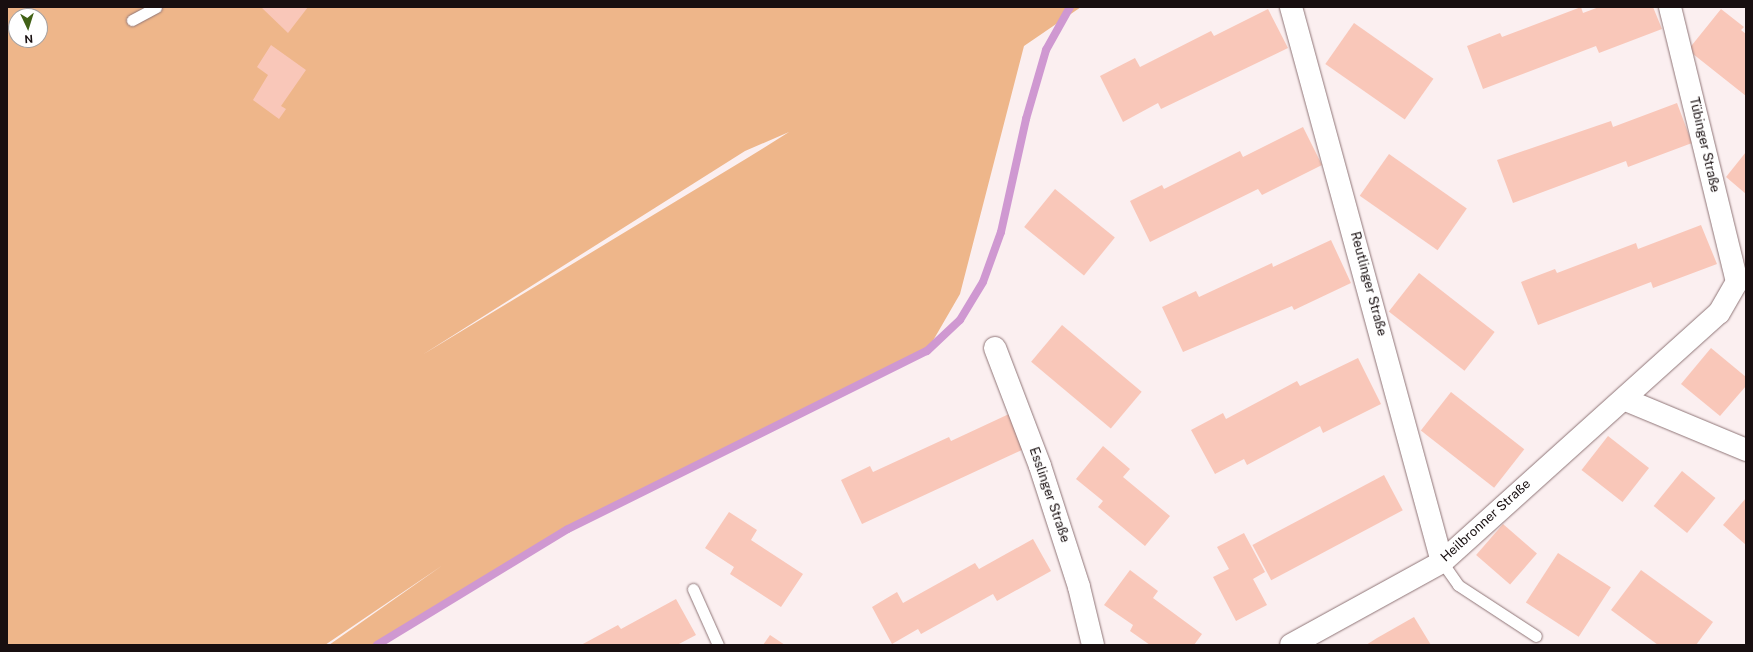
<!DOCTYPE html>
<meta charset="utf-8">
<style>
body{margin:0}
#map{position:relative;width:1753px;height:652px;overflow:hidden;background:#fbeff0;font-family:"Public Sans",sans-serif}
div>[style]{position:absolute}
.green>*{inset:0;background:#eeb68a}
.stream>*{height:8px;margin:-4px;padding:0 4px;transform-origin:4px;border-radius:4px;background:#cf98d1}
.building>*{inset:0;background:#f9c7b9;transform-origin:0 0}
.roads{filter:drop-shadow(0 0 1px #8f7577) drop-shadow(0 0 1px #8f7577)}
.service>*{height:11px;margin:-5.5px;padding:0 5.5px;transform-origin:5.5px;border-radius:5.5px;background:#fff}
.minor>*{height:22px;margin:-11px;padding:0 11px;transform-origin:11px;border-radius:11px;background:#fff}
span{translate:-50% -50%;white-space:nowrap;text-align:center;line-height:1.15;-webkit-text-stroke:3px #fff;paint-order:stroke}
.street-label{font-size:13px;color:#180f10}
.frame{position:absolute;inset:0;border:8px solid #180f10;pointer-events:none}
.north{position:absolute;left:8px;top:8px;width:40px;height:40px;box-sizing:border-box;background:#fff;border:1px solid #a39f9f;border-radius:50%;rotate:176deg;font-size:11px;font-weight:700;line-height:16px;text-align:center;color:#180f10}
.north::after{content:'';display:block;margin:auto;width:14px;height:18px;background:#416116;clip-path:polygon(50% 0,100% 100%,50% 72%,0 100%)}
</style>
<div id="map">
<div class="green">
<div style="clip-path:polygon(evenodd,7px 7px,1081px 7px,1024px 46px,960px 294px,927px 351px,568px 529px,376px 645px,329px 645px,443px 565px,325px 645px,7px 645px,7px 7px,16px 16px,40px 16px,40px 40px,16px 40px,16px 16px,7px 7px,789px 132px,749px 157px,422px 355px,745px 151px,789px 132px)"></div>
</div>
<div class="stream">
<div style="left:377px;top:645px;width:223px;rotate:-31.3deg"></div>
<div style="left:568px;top:529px;width:401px;rotate:-26.4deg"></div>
<div style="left:927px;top:351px;width:45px;rotate:-43.2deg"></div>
<div style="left:960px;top:320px;width:44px;rotate:-58.8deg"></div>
<div style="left:983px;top:282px;width:53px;rotate:-70.2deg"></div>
<div style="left:1001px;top:232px;width:116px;rotate:-77.5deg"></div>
<div style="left:1026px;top:119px;width:72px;rotate:-73.8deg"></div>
<div style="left:1046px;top:50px;width:49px;rotate:-60.8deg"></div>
</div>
<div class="building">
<div style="clip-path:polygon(261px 7px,308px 7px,288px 33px)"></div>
<div style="clip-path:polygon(1581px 7px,1583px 13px,1599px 7px,1653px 7px,1662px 29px,1599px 53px,1596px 46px,1483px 89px,1467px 46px,1500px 33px,1502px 37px)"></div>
<div style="clip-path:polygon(1268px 9px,1288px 48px,1161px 109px,1158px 103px,1123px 122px,1100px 76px,1135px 58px,1140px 67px,1211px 31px,1214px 36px)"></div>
<div style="clip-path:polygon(1721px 9px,1744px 27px,1741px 30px,1746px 34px,1746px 96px,1688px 50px)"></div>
<div style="left:1354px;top:23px;width:97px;height:50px;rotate:35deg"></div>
<div style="clip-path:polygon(271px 45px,306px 70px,281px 106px,286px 109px,279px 119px,253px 100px,268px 75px,257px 67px)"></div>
<div style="clip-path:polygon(1677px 103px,1692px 143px,1628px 167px,1626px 161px,1513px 203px,1497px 160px,1611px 121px,1613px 127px)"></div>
<div style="clip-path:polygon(1303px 127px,1322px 165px,1262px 195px,1258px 189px,1150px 242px,1130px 201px,1162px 185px,1164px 189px,1240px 151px,1243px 157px)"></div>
<div style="clip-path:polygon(1746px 152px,1746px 194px,1726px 177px)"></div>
<div style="left:1389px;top:154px;width:95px;height:51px;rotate:35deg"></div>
<div style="left:1055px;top:189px;width:77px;height:49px;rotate:39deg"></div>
<div style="clip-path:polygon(1701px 225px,1717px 264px,1653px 288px,1651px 282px,1538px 325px,1521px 282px,1555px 269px,1557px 273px,1636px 243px,1638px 249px)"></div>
<div style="clip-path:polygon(1331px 240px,1351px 283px,1294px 310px,1292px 306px,1183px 352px,1162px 307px,1196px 291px,1199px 297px,1272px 263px,1273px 267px)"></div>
<div style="left:1419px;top:273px;width:96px;height:49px;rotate:38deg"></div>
<div style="left:1062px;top:325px;width:104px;height:48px;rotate:40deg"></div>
<div style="clip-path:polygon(1711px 348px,1746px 377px,1746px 386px,1720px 416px,1681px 384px)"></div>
<div style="clip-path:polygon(1358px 358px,1381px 404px,1323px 433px,1320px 426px,1247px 465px,1244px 459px,1215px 474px,1191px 430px,1223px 413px,1226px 419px,1297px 381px,1300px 386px)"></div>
<div style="left:1451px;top:392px;width:93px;height:49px;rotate:38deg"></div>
<div style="clip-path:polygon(1009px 414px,1026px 448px,862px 524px,841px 480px,870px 466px,873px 472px,949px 437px,951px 441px)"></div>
<div style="left:1608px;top:436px;width:52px;height:43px;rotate:38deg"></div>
<div style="clip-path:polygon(1103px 446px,1130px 469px,1123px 477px,1170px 516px,1145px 546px,1098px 507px,1103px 501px,1076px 479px)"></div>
<div style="left:1682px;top:471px;width:43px;height:45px;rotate:39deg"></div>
<div style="left:1384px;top:475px;width:40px;height:149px;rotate:62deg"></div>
<div style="clip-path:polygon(1746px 498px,1746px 545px,1723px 525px)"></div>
<div style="clip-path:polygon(729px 512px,757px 530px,751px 540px,803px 574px,781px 607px,730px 574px,734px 567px,705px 548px)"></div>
<div style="left:1503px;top:524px;width:45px;height:41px;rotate:41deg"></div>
<div style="clip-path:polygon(1244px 533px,1265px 572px,1253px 579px,1267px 605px,1236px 621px,1213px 577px,1229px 569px,1217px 547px)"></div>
<div style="clip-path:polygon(1033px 539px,1051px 571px,997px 601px,993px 594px,921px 634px,918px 629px,892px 644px,872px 607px,897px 592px,903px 603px,975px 563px,979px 569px)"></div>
<div style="left:1558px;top:553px;width:63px;height:59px;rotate:33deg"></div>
<div style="clip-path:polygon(1130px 570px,1158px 591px,1153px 598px,1202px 634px,1194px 645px,1150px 645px,1130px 631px,1133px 625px,1104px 605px)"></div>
<div style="clip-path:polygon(1641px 570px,1713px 622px,1696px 645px,1658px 645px,1611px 610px)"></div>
<div style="clip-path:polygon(676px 599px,696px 635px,677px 645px,581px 645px,618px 625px,621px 629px)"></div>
<div style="clip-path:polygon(1414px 617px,1431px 645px,1366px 645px,1377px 638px)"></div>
<div style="clip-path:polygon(770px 635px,785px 645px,763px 645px)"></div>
</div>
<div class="roads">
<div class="service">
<div style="left:132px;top:20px;width:27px;rotate:-28deg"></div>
<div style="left:1442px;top:562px;width:28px;rotate:55deg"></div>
<div style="left:1458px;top:585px;width:93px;rotate:33.2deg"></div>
<div style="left:693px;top:589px;width:61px;rotate:65.9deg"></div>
</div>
<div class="minor">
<div style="left:1291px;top:7px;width:575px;rotate:74.78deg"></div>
<div style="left:995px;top:348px;width:126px;rotate:69.1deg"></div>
<div style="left:1040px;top:466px;width:127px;rotate:72.1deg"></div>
<div style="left:1079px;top:587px;width:60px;rotate:76.4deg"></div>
<div style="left:1626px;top:400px;width:130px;rotate:22.6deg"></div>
<div style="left:1291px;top:645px;width:172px;rotate:-28.8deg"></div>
<div style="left:1442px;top:562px;width:372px;rotate:-42deg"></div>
<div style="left:1719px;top:313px;width:36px;rotate:-60deg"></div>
<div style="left:1737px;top:282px;width:283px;rotate:-103.7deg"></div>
</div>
</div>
<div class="street-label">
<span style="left:1704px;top:145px;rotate:77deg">Tübinger Straße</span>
<span style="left:1368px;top:284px;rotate:75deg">Reutlinger Straße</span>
<span style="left:1049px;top:495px;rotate:71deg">Esslinger Straße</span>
<span style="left:1486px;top:521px;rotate:-42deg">Heilbronner Straße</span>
</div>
<div class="frame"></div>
<div class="north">N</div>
</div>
